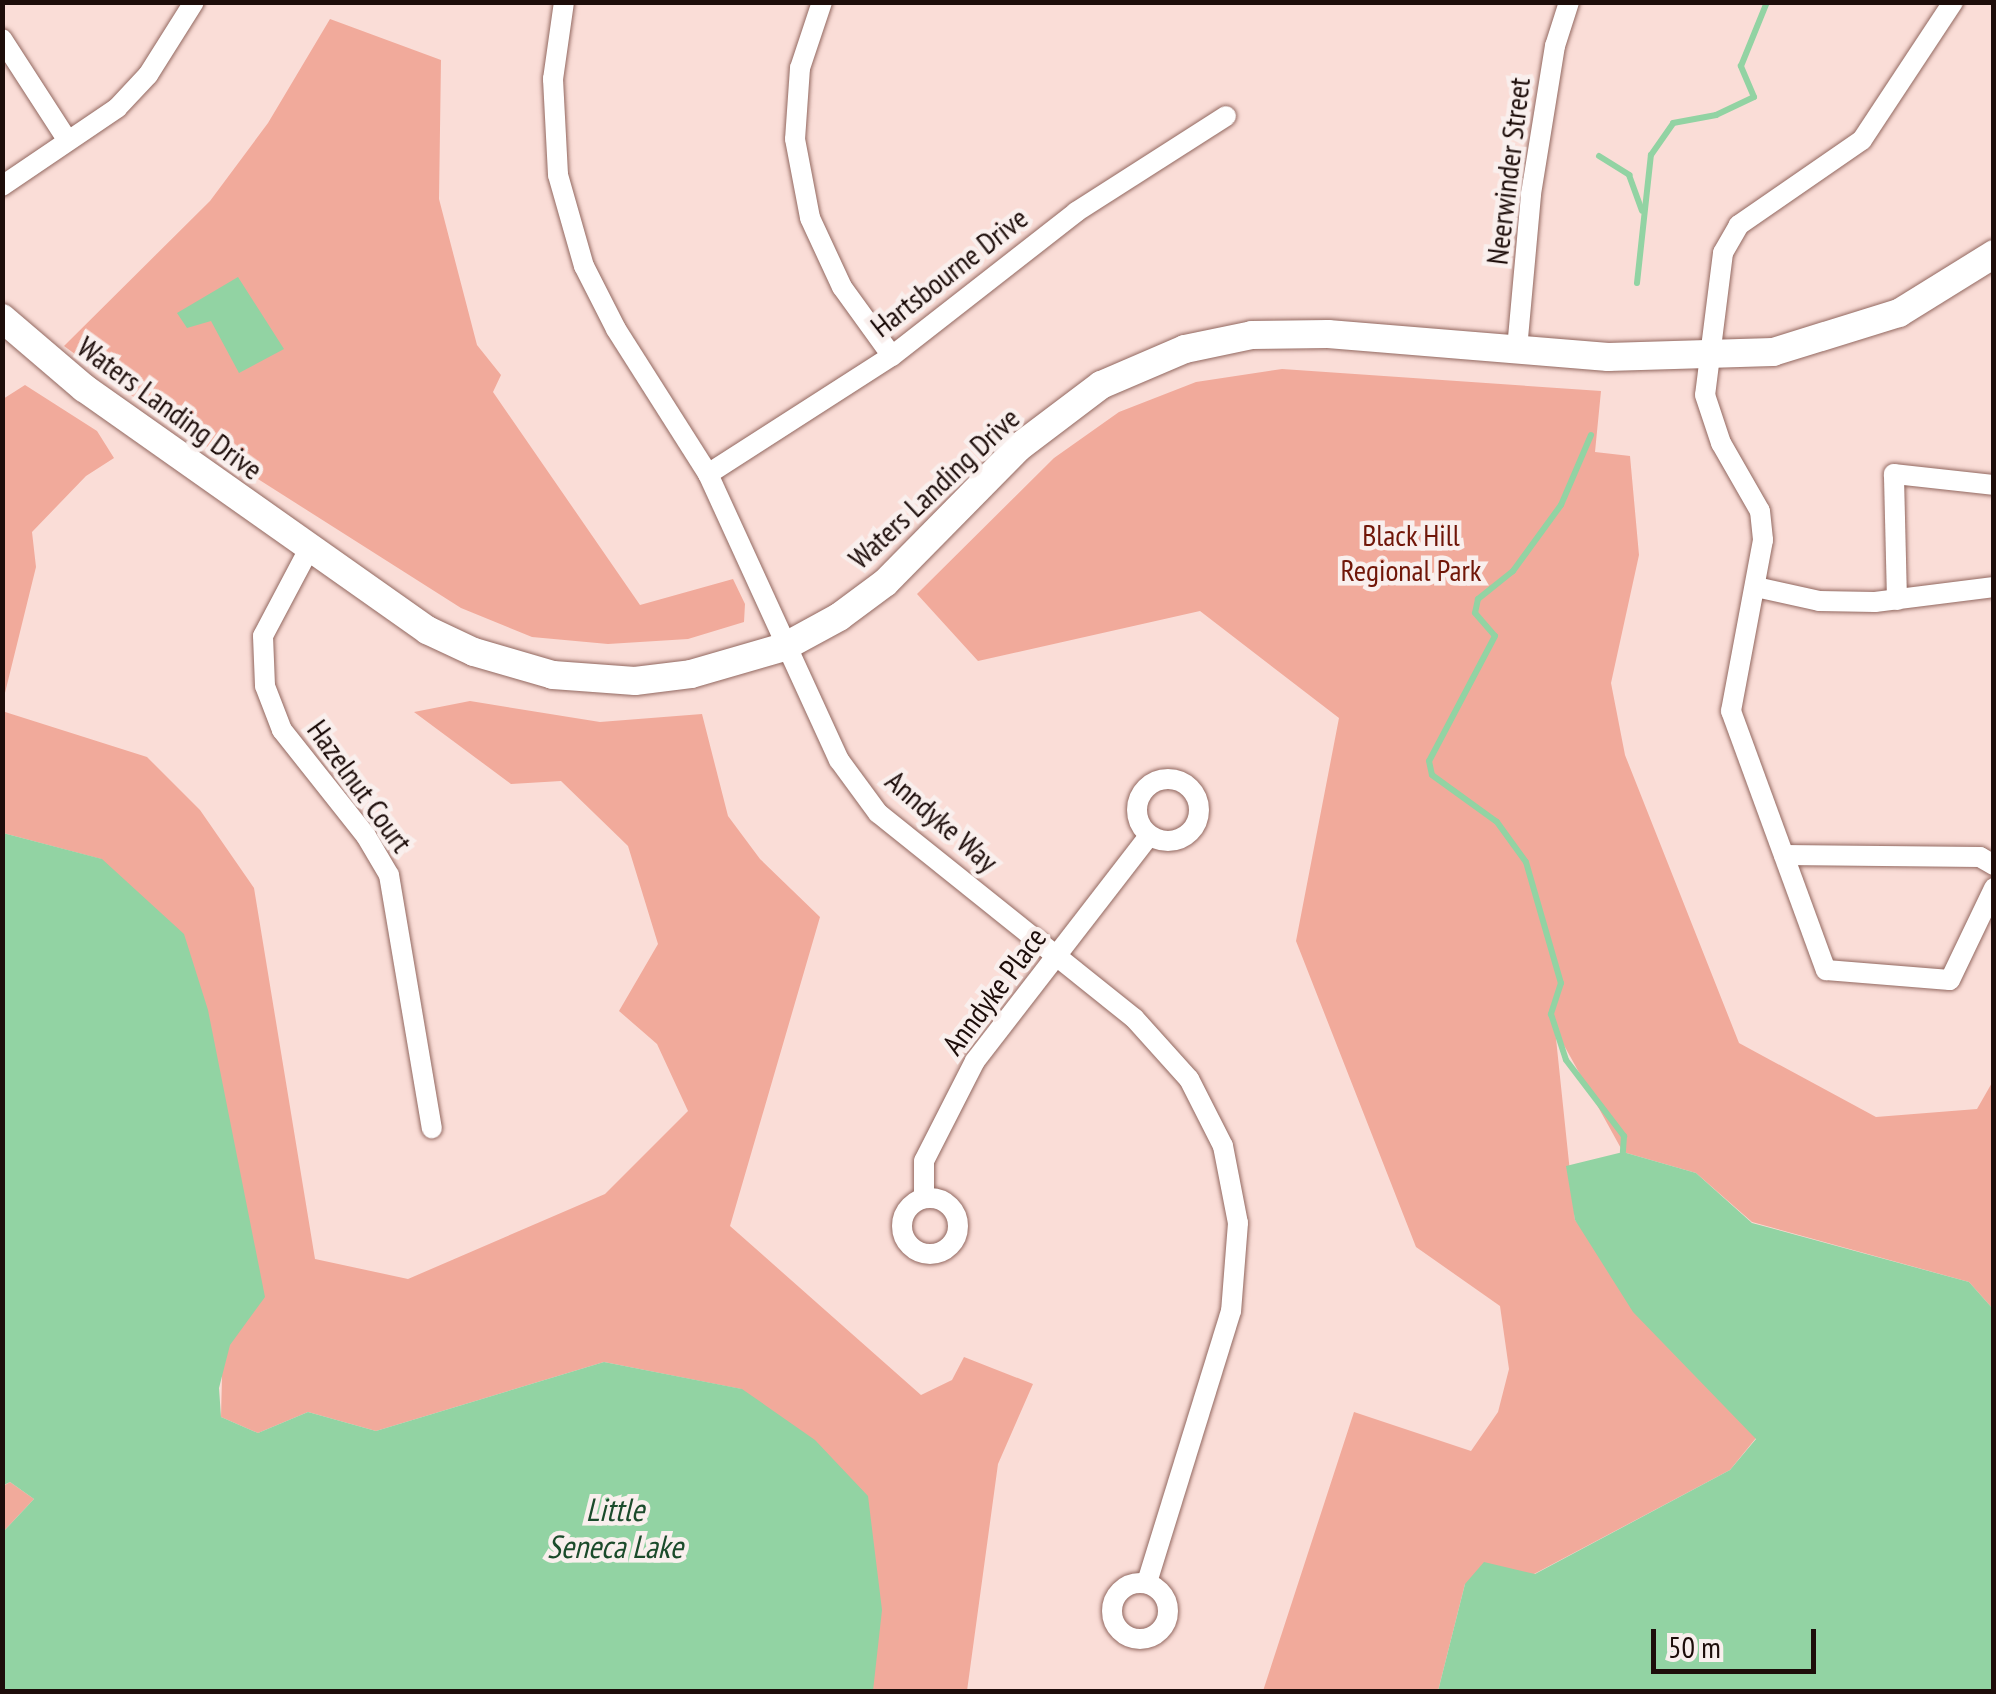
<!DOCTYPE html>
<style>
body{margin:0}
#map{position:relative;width:1996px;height:1694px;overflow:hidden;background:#faddd7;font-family:"PT Sans Narrow",sans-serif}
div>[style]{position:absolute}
.green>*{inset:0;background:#f1aa9b}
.water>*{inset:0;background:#92d3a3}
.stream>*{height:6px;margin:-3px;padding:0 3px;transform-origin:3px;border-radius:3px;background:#92d3a3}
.roads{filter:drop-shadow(0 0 2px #926860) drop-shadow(0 0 2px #926860)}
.minor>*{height:20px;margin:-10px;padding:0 10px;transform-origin:10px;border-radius:10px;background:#fff}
.minor>.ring{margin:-10px;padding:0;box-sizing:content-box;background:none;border:20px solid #fff;border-radius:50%}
.tertiary>*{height:28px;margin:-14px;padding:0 14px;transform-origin:14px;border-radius:14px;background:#fff}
span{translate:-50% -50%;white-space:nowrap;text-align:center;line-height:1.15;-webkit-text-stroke:9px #f9efed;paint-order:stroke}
.street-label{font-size:30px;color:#1d0d0a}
.park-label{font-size:30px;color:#701608}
.water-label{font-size:32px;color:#1b4b2b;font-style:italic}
.frame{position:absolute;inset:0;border:5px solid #1d0d0a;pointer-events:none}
.scale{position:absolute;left:1651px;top:1629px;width:165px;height:45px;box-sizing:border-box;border:5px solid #1d0d0a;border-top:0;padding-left:12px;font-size:30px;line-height:35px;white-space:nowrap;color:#1d0d0a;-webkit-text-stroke:8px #f9efed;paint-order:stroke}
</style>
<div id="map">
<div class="green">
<div style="clip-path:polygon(330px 19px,441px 60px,439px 199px,477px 345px,501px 375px,493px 392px,640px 605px,733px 579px,745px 604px,744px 622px,688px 639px,608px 644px,532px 637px,461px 608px,165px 420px,64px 346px,210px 201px,268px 123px)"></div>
<div style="clip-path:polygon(1282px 369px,1601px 391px,1595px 452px,1630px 456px,1639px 555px,1611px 683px,1625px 755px,1739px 1043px,1876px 1117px,1977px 1109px,1993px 1081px,1993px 1309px,1969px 1282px,1752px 1222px,1696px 1173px,1623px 1152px,1555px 1029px,1575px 1220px,1756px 1438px,1730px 1470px,1534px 1574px,1465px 1584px,1438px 1691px,1263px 1691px,1354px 1412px,1471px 1451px,1498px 1412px,1509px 1369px,1500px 1306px,1416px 1247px,1296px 941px,1339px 718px,1200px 611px,978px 661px,917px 594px,1054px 458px,1119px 412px,1196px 382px)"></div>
<div style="clip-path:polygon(25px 385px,97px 431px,114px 458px,86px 476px,32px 532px,36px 567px,3px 701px,3px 399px)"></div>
<div style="clip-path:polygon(470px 701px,600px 722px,702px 714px,728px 816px,760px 859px,820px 917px,730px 1226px,921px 1395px,952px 1380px,964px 1357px,1033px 1384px,998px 1464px,967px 1691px,873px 1691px,741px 1389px,604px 1362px,376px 1431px,308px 1412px,258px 1433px,221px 1417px,222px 1377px,101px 859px,3px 833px,2px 711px,147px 757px,200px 810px,254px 888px,315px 1259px,408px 1279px,605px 1194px,688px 1111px,657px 1044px,619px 1011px,658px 944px,628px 846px,561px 781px,511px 784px,414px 712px)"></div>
<div style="clip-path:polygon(10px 1482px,34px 1499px,3px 1532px,3px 1486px)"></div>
</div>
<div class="water">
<div style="clip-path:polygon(238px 277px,284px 349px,239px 373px,211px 321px,187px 328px,177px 313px)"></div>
<div style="clip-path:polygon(3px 833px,102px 859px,184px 934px,208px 1010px,265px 1297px,230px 1345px,219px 1388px,221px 1417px,258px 1433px,308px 1412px,376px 1431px,604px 1362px,742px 1389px,815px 1440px,868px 1496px,882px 1610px,873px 1691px,3px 1691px,3px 1532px,34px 1499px,10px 1482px,2px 1486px)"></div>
<div style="clip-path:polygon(1623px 1152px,1696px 1173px,1752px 1223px,1969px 1282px,1993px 1309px,1993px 1691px,1438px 1691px,1465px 1584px,1484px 1562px,1535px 1574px,1730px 1470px,1756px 1439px,1633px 1312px,1575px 1220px,1566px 1166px)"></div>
</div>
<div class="stream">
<div style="left:1599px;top:156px;width:36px;rotate:32deg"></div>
<div style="left:1629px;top:175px;width:38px;rotate:70deg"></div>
<div style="left:1637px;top:283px;width:129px;rotate:-83.8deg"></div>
<div style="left:1651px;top:155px;width:39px;rotate:-55deg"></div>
<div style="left:1673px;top:123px;width:44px;rotate:-10.5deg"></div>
<div style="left:1716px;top:115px;width:42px;rotate:-25.3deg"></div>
<div style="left:1754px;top:97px;width:34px;rotate:-113deg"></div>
<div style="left:1741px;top:66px;width:69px;rotate:-67.9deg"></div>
<div style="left:1591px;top:435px;width:76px;rotate:113.2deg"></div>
<div style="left:1561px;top:505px;width:82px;rotate:126deg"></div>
<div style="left:1513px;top:571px;width:45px;rotate:141.3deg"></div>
<div style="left:1478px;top:599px;width:14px;rotate:102deg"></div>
<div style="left:1475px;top:613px;width:30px;rotate:49deg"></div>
<div style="left:1495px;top:636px;width:141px;rotate:117.8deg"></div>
<div style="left:1429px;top:761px;width:14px;rotate:78deg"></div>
<div style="left:1432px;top:775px;width:80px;rotate:35.9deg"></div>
<div style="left:1497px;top:822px;width:49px;rotate:54.1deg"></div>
<div style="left:1526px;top:862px;width:126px;rotate:73.9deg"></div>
<div style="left:1561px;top:983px;width:33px;rotate:108deg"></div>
<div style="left:1551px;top:1014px;width:48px;rotate:71.9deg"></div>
<div style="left:1566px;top:1060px;width:96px;rotate:52.7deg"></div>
<div style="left:1624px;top:1136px;width:16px;rotate:94deg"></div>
</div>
<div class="roads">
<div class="minor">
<div style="left:564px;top:2px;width:78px;rotate:98.1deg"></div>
<div style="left:553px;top:79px;width:96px;rotate:87deg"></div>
<div style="left:558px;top:175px;width:95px;rotate:74.1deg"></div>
<div style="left:584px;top:266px;width:71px;rotate:63.1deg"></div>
<div style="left:616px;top:329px;width:172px;rotate:57.6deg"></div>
<div style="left:708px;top:474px;width:315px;rotate:65.4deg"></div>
<div style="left:839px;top:760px;width:66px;rotate:53.7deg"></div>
<div style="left:878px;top:813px;width:328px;rotate:38.7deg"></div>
<div style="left:1134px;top:1018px;width:82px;rotate:48deg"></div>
<div style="left:1189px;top:1079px;width:75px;rotate:63.1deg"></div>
<div style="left:1223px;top:1146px;width:78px;rotate:79deg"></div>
<div style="left:1238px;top:1223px;width:88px;rotate:94.5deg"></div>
<div style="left:1231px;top:1311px;width:285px;rotate:107.2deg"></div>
<div style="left:822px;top:2px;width:70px;rotate:108.4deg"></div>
<div style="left:800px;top:68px;width:71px;rotate:94deg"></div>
<div style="left:795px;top:139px;width:80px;rotate:79.2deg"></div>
<div style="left:810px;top:218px;width:76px;rotate:65.1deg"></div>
<div style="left:842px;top:287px;width:85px;rotate:54.1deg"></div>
<div style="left:1953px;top:2px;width:165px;rotate:123.4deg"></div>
<div style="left:1862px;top:140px;width:150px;rotate:145.4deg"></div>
<div style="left:1739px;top:225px;width:32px;rotate:120deg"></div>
<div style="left:1723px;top:253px;width:143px;rotate:97.2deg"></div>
<div style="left:1705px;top:395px;width:51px;rotate:71.6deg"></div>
<div style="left:1721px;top:443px;width:78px;rotate:60.2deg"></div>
<div style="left:1760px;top:511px;width:29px;rotate:84deg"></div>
<div style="left:1763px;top:540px;width:174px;rotate:100.6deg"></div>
<div style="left:1731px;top:711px;width:276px;rotate:69.9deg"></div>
<div style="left:1826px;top:970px;width:124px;rotate:4.6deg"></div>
<div style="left:1950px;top:980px;width:102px;rotate:-64.4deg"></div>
<div style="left:2px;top:39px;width:121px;rotate:57.1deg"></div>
<div style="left:2px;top:186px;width:139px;rotate:-34.1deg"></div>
<div style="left:117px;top:108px;width:45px;rotate:-46.8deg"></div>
<div style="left:148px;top:75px;width:86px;rotate:-57.8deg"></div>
<div style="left:1517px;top:349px;width:156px;rotate:-84.8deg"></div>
<div style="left:1531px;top:194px;width:150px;rotate:-80.8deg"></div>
<div style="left:1555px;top:46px;width:46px;rotate:-72.3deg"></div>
<div style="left:708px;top:474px;width:219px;rotate:-32.7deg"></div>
<div style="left:892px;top:356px;width:234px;rotate:-38deg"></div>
<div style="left:1076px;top:212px;width:178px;rotate:-32.6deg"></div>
<div style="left:309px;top:549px;width:98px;rotate:117.9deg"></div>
<div style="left:263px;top:636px;width:50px;rotate:87.7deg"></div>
<div style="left:265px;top:686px;width:47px;rotate:68.9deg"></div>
<div style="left:282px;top:730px;width:135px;rotate:51.6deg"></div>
<div style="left:366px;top:836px;width:45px;rotate:59.5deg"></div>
<div style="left:389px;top:875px;width:257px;rotate:80.4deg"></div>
<div style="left:1756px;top:587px;width:65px;rotate:12.5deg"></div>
<div style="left:1819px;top:601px;width:56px;rotate:1deg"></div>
<div style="left:1875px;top:602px;width:120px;rotate:-7.2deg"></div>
<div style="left:1897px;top:600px;width:126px;rotate:-91.4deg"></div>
<div style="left:1894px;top:474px;width:101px;rotate:6.3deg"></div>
<div class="ring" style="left:1137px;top:779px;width:42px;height:42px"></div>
<div style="left:1784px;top:855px;width:196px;rotate:0.6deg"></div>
<div style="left:1980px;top:857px;width:16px;rotate:30deg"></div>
<div class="ring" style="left:902px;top:1198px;width:36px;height:36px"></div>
<div style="left:924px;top:1198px;width:37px;rotate:-90deg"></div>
<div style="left:924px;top:1161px;width:112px;rotate:-63deg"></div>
<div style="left:975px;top:1061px;width:284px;rotate:-52.3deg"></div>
<div class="ring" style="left:1112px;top:1583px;width:36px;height:36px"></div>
</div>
<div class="tertiary">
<div style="left:2px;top:318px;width:108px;rotate:40.5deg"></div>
<div style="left:84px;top:388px;width:420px;rotate:35.2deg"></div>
<div style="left:427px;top:630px;width:52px;rotate:25.1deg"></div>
<div style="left:474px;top:652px;width:82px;rotate:16.2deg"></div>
<div style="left:553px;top:675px;width:82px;rotate:4.2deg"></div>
<div style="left:635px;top:681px;width:56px;rotate:-7.1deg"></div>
<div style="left:691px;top:674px;width:97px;rotate:-16.2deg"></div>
<div style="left:784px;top:647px;width:63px;rotate:-28.6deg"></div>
<div style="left:839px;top:617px;width:57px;rotate:-36.5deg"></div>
<div style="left:885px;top:583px;width:191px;rotate:-45.4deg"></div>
<div style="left:1019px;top:447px;width:103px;rotate:-37.1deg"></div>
<div style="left:1101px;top:385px;width:91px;rotate:-23.2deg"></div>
<div style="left:1185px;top:349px;width:68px;rotate:-11.8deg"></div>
<div style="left:1252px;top:335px;width:76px;rotate:-0.8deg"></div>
<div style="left:1328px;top:334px;width:281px;rotate:4.7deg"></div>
<div style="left:1608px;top:357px;width:165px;rotate:-1.7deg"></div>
<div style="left:1773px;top:352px;width:132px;rotate:-17.2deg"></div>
<div style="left:1899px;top:313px;width:112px;rotate:-31.8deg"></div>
</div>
</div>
<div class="street-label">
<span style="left:1508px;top:171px;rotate:-83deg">Neerwinder Street</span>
<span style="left:949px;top:272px;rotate:-38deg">Hartsbourne Drive</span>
<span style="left:170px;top:408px;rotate:36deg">Waters Landing Drive</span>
<span style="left:934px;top:488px;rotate:-43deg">Waters Landing Drive</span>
<span style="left:360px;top:786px;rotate:54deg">Hazelnut Court</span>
<span style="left:942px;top:821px;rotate:41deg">Anndyke Way</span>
<span style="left:994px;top:991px;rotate:-53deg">Anndyke Place</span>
</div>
<div class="park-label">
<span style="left:1411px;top:552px">Black Hill<br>Regional Park</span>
</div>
<div class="water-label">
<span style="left:615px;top:1528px">Little<br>Seneca Lake</span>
</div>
<div class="frame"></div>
<div class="scale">50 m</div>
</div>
